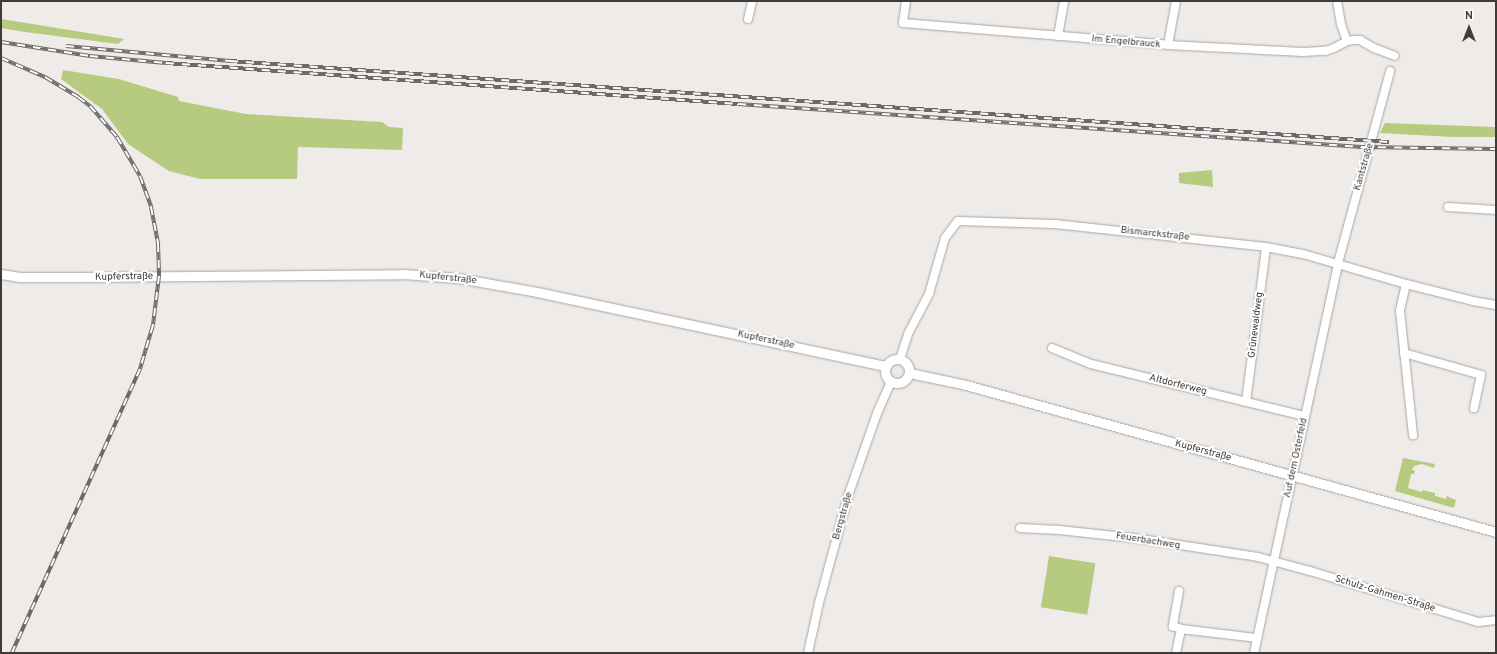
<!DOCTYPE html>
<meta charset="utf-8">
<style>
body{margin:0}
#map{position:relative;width:1497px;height:654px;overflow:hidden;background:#eeebe9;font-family:Overpass,sans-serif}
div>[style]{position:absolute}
.green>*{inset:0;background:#b6cb7f;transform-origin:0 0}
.roads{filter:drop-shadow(0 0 1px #a8a5a3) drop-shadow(0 0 1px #a8a5a3)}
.minor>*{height:8px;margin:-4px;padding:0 4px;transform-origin:4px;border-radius:4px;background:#fff}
.tertiary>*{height:9px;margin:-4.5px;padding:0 4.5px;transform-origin:4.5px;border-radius:4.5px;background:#fff}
.tertiary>.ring{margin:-4.5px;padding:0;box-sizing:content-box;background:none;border:9px solid #fff;border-radius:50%}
.rail>*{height:4px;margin-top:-2px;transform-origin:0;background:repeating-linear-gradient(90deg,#fff 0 8px,#6c6a69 0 16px);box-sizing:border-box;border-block:1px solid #6c6a69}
span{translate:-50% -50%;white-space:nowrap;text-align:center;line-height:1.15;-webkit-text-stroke:4px #fff;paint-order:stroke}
.street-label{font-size:10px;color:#3d3c3b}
.frame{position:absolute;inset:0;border:2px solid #3d3c3b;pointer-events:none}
.north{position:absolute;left:1449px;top:8px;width:40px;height:40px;-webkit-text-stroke:3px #fff;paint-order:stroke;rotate:0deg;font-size:11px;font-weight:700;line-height:16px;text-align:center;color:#3d3c3b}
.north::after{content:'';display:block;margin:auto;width:14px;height:18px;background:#3d3c3b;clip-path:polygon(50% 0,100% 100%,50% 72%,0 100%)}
</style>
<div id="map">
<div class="green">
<div style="clip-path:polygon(1px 19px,45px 26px,124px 39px,118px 44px,25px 32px,1px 28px)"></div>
<div style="clip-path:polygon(63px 70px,119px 79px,178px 97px,179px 101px,246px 114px,382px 122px,389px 127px,403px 128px,402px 150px,298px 147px,297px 179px,200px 179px,169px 171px,128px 144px,102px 109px,61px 79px)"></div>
<div style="clip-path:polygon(1385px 123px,1496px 127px,1496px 137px,1453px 137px,1380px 133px)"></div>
<div style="clip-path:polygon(1212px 170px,1213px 187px,1179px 183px,1179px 173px)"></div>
<div style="clip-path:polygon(1403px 458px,1435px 464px,1434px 468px,1422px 464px,1414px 466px,1412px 470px,1415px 471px,1414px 474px,1411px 474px,1408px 488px,1422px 492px,1423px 490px,1435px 493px,1435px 496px,1446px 499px,1447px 496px,1451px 498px,1456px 500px,1454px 508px,1395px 491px)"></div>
<div style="left:1049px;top:556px;width:47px;height:52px;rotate:9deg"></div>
</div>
<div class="roads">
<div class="minor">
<div style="left:906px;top:1px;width:22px;rotate:98deg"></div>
<div style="left:903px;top:23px;width:266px;rotate:4.7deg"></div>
<div style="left:1168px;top:45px;width:135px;rotate:3deg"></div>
<div style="left:1303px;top:52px;width:22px;rotate:-3deg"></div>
<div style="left:1325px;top:51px;width:9px;rotate:-18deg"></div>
<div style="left:1334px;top:48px;width:15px;rotate:-28deg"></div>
<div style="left:1347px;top:41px;width:7px;rotate:-8deg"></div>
<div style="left:1354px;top:40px;width:6px"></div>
<div style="left:1360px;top:40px;width:16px;rotate:30deg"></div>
<div style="left:1374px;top:48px;width:22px;rotate:21deg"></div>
<div style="left:1337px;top:1px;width:23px;rotate:80deg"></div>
<div style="left:1341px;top:24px;width:18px;rotate:71deg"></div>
<div style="left:748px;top:19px;width:18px;rotate:-77deg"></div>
<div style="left:1058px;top:36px;width:36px;rotate:-80deg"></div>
<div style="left:1168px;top:45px;width:45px;rotate:-79.7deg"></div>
<div style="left:1448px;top:207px;width:48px;rotate:3.6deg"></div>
<div style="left:1406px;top:284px;width:28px;rotate:103deg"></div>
<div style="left:1400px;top:311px;width:125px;rotate:84deg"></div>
<div style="left:1052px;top:348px;width:42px;rotate:22.3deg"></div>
<div style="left:1091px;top:364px;width:220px;rotate:13.7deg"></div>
<div style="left:1404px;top:353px;width:80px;rotate:15.9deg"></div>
<div style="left:1481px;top:375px;width:34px;rotate:102deg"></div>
<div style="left:900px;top:359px;width:28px;rotate:-72deg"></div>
<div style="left:909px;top:332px;width:43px;rotate:-62.2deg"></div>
<div style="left:929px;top:294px;width:58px;rotate:-74.1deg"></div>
<div style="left:945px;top:238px;width:21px;rotate:-53deg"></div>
<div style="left:958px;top:221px;width:97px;rotate:1.8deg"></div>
<div style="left:1055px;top:224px;width:212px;rotate:6.2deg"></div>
<div style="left:1266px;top:247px;width:38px;rotate:11deg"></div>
<div style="left:1303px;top:254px;width:107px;rotate:16.2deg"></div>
<div style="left:1406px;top:284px;width:69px;rotate:14.2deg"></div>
<div style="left:1473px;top:301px;width:23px;rotate:10deg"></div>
<div style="left:1246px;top:402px;width:156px;rotate:-82.6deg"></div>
<div style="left:1020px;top:528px;width:39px;rotate:3deg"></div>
<div style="left:1059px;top:530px;width:75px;rotate:6.1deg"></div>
<div style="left:1134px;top:538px;width:125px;rotate:8.7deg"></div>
<div style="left:1258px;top:557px;width:54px;rotate:15.1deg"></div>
<div style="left:1310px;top:571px;width:176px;rotate:16.9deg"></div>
<div style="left:1478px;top:622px;width:18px;rotate:-6deg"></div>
<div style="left:1179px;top:591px;width:36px;rotate:100deg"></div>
<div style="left:1173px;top:626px;width:9px;rotate:21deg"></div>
<div style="left:1181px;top:629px;width:77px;rotate:6.8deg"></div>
<div style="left:808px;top:653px;width:51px;rotate:-77.6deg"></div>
<div style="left:819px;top:603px;width:111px;rotate:-74.8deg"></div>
<div style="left:848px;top:496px;width:90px;rotate:-70.6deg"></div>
<div style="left:878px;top:411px;width:32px;rotate:-66deg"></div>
<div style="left:1176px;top:653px;width:25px;rotate:-78deg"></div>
<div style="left:1254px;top:653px;width:399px;rotate:-77.8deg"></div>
<div style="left:1338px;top:263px;width:199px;rotate:-74.8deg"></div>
</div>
<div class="tertiary">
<div style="left:1px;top:274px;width:19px;rotate:9deg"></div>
<div style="left:20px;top:277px;width:58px"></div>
<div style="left:78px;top:277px;width:326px;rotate:-0.5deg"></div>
<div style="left:404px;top:274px;width:54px;rotate:4.2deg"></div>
<div style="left:458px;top:278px;width:80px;rotate:10deg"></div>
<div style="left:537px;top:292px;width:357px;rotate:12deg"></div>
<div class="ring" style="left:885px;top:359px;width:15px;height:15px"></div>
<div style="left:910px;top:373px;width:57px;rotate:12.1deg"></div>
<div style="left:966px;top:385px;width:550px;rotate:15.5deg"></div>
</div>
</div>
<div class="rail">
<div style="left:1px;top:42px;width:90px;rotate:8.9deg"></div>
<div style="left:90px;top:56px;width:76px;rotate:5.3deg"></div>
<div style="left:166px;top:63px;width:573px;rotate:4.1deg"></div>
<div style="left:738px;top:104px;width:625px;rotate:3.94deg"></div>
<div style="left:1362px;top:147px;width:134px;rotate:0.9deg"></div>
<div style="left:66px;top:46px;width:165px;rotate:5.2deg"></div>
<div style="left:230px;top:61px;width:1162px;rotate:4deg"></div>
<div style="left:1px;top:58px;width:48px;rotate:23.4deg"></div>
<div style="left:45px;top:77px;width:39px;rotate:31deg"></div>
<div style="left:78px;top:97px;width:15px;rotate:37deg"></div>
<div style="left:90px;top:106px;width:41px;rotate:48.9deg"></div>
<div style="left:117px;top:137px;width:45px;rotate:59.5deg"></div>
<div style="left:140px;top:176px;width:33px;rotate:70deg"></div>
<div style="left:151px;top:207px;width:38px;rotate:79deg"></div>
<div style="left:158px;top:244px;width:32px;rotate:88deg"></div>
<div style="left:159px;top:276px;width:49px;rotate:97deg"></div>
<div style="left:153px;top:325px;width:46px;rotate:106.5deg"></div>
<div style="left:140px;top:369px;width:312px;rotate:114.3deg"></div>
</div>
<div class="street-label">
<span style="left:1126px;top:42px;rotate:5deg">Im Engelbrauck</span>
<span style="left:1364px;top:167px;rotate:-74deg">Kantstraße</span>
<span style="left:1155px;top:234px;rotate:6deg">Bismarckstraße</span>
<span style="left:124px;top:277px;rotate:-1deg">Kupferstraße</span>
<span style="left:448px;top:278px;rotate:6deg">Kupferstraße</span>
<span style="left:1256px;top:325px;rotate:-83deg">Grünewaldweg</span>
<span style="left:766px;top:340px;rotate:12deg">Kupferstraße</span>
<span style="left:1178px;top:385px;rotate:14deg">Altdorferweg</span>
<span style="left:1203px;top:451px;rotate:15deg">Kupferstraße</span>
<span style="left:1296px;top:458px;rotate:-78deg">Auf dem Osterfeld</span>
<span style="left:843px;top:516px;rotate:-74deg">Bergstraße</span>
<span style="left:1148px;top:541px;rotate:9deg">Feuerbachweg</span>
<span style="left:1385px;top:594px;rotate:17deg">Schulz-Gahmen-Straße</span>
</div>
<div class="frame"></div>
<div class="north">N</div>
</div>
